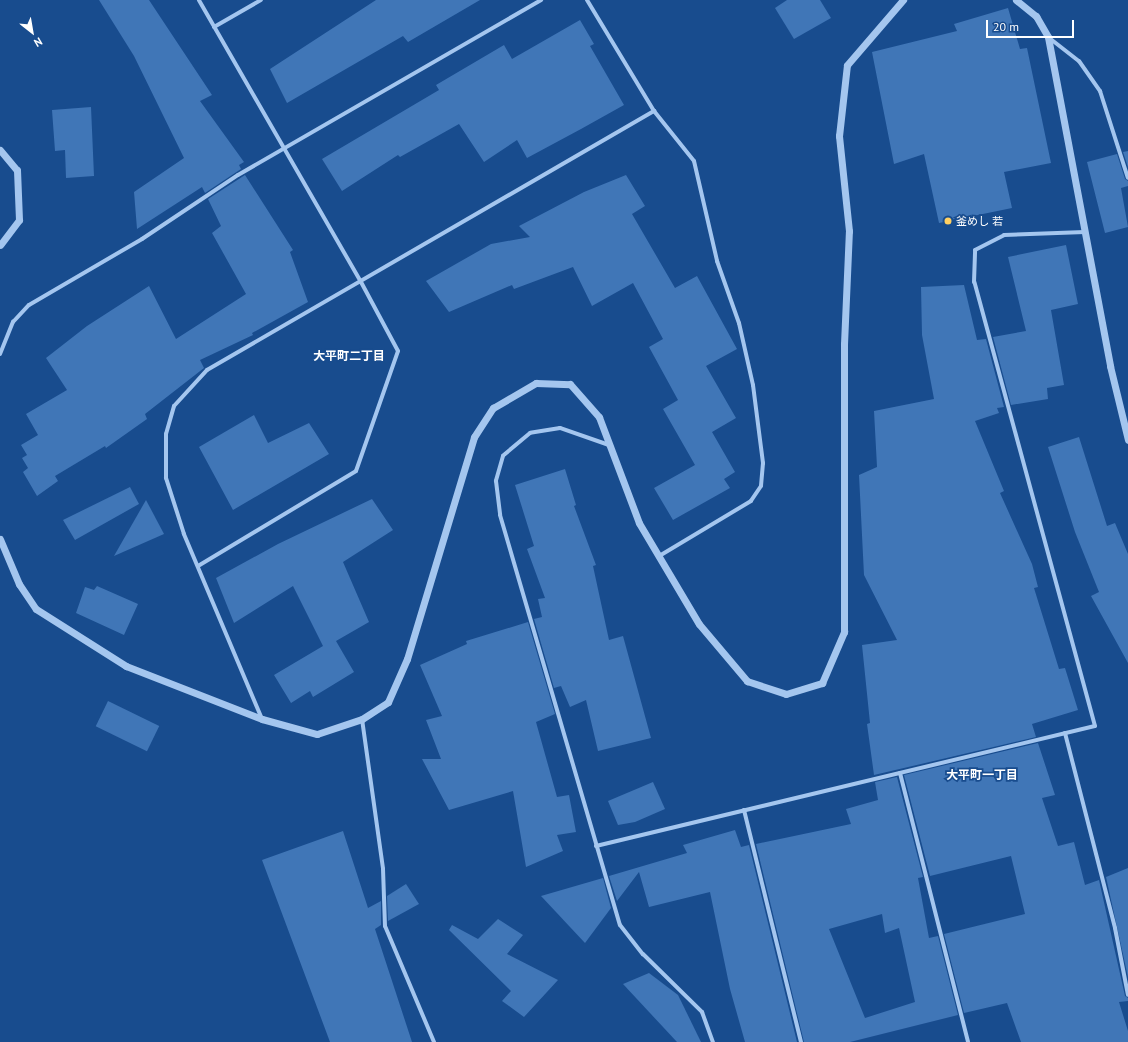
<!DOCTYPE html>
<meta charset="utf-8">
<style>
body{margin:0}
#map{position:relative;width:1128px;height:1042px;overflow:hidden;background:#184c8e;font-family:"PT Sans","Noto Sans JP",sans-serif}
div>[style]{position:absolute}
.building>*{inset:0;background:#4076b7;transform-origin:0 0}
.minor>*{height:4px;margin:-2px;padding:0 2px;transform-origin:2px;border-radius:2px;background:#a4c6ef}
.tertiary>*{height:7px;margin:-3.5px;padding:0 3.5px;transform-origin:3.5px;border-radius:3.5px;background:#a4c6ef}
.dots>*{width:11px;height:11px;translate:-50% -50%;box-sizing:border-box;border:2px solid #184c8e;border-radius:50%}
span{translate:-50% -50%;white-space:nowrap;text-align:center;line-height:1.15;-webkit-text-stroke:3.5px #184c8e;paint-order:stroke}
.poi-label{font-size:11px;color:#fff}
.left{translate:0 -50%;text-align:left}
.neighbourhood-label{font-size:12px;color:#fff;font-weight:700}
.north{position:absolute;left:12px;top:12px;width:40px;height:40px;-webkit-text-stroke:3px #184c8e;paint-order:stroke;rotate:149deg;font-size:11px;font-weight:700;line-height:16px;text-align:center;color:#fff}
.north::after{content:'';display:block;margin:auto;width:14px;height:18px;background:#fff;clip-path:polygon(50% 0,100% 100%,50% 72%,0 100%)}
.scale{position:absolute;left:986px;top:20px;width:88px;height:18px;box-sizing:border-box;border:2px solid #fff;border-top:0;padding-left:5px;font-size:12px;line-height:14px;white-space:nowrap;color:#fff;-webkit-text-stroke:3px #184c8e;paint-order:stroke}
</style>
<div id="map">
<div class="building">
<div style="clip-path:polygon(99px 0,149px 0,212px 95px,200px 101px,244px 162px,239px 165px,241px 169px,205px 193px,202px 187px,137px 229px,134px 192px,184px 158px,134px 56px)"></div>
<div style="clip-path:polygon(376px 0,480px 0,408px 42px,403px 36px,287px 103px,270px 69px)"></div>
<div style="clip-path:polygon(787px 0,820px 0,831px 18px,794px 39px,775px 8px)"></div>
<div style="clip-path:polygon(1008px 8px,1020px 49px,1027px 48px,1051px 163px,1004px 172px,1012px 208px,939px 223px,924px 154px,894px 164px,872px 52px,957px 31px,954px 24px)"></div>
<div style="clip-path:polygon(580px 20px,594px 44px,590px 46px,624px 105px,581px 129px,527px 158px,517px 140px,484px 162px,459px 124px,400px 157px,398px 155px,342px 191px,322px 159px,439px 90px,436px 85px,504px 45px,512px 59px)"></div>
<div style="clip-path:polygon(91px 107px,94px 176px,66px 178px,65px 150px,55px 151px,52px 110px)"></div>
<div style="clip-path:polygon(1128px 151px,1128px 167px,1123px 152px)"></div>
<div style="clip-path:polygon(1117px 154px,1125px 179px,1128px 181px,1128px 186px,1121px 188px,1128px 227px,1105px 233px,1087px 162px)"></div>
<div style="clip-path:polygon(245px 175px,293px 250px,290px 252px,308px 302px,252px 333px,253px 335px,200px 360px,204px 368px,145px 414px,147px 419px,106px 448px,105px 446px,55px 476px,58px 481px,37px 496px,23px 472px,28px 468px,22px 458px,27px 455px,21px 445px,38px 435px,26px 414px,67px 390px,46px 358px,87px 326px,149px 286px,176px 339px,246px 294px,212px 233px,221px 226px,208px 199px)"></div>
<div style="clip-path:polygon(626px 175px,645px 206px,632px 214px,675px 288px,697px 276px,737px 349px,706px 366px,736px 418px,712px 432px,735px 472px,724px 479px,730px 488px,673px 520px,654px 488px,695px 465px,663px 409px,678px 400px,649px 347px,663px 339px,633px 283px,592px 306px,573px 267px,514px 289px,512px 285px,449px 312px,426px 281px,491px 244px,530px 237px,519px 226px,584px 192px)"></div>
<div style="clip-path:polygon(1066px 245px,1078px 304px,1051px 310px,1064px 385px,1047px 388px,1048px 399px,1011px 405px,993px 337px,1026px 331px,1008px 257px)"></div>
<div style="clip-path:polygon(964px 285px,977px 340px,986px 339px,1004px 407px,997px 408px,999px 413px,975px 421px,1004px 491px,1000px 493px,1032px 564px,1038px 587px,1034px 588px,1059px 669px,1065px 668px,1078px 710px,1032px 724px,1036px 737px,874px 775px,867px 724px,870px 723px,862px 645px,897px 640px,864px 575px,859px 475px,877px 467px,874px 411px,934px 399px,922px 335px,921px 287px)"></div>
<div style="clip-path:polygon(254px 415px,268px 443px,309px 423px,329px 454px,233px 510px,199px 447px)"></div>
<div style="clip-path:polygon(1079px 437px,1107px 526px,1115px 523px,1128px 554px,1128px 663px,1091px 596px,1099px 592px,1075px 532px,1048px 447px)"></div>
<div style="clip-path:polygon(565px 469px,576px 505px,574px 506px,596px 565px,593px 566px,609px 640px,623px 636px,651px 738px,598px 751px,586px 700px,570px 707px,561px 686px,554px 688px,534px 619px,542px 617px,538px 599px,545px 598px,527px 549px,534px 546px,515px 485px)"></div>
<div style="clip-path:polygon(130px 487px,139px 504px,75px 540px,63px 520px)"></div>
<div style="clip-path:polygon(372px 499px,393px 530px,343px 562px,369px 622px,336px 641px,354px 672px,313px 697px,310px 691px,291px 703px,274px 675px,323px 646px,293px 586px,234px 623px,216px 578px,278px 544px)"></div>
<div style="clip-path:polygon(146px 500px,164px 534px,114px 556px)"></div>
<div style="clip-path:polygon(97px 586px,138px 604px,124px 635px,76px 613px,85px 587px,94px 590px)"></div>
<div style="clip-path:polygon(528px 622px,555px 714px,536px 722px,557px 797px,569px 795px,576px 832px,557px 835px,563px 851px,526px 867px,513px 791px,449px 810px,422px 759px,441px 759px,426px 720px,442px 716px,420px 665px,467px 644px,466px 641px)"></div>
<div style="left:108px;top:701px;width:57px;height:28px;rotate:26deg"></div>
<div style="clip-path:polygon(1038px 743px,1055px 795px,1042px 798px,1058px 846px,1074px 842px,1085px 885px,1099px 880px,1125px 996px,1128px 998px,1128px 1001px,1119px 1002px,1128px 1031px,1128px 1042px,1021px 1042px,1007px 1003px,964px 1013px,944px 934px,1025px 914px,1011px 856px,930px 876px,904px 775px)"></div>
<div style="clip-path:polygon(evenodd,897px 777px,923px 877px,918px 878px,929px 938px,938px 936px,958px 1015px,850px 1042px,804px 1042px,756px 844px,851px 824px,846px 809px,878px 800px,875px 782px,897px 777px,882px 914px,885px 933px,899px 928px,915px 1002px,865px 1018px,829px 929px,882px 914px)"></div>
<div style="clip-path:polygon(653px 782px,665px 809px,635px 822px,618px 825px,608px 801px)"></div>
<div style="clip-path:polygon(735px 830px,741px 847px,749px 845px,797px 1042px,745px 1042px,730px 989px,710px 892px,649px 907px,639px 872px,617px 901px,609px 876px,687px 853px,683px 845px)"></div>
<div style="clip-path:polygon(343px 831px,368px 908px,381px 901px,381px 925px,375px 929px,412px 1042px,330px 1042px,262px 860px)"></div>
<div style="clip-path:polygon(1128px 868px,1128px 977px,1106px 877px)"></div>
<div style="clip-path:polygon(603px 878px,611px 908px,585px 943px,541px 896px)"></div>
<div style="clip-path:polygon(406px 884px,419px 904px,388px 921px,387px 896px)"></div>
<div style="clip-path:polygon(498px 919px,523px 935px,507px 954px,558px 980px,524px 1017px,502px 1001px,511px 991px,449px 930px,452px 925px,478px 939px)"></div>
<div style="clip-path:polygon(649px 973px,678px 995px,701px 1042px,677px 1042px,623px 984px)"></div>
</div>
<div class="minor">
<div style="left:587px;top:0;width:130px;rotate:58.9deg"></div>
<div style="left:654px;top:111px;width:64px;rotate:51.3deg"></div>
<div style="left:694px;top:161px;width:103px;rotate:77deg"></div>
<div style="left:717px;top:261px;width:66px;rotate:70.5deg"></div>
<div style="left:739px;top:323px;width:64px;rotate:77.3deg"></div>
<div style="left:753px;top:385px;width:79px;rotate:82.7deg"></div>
<div style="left:763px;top:463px;width:23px;rotate:95deg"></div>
<div style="left:761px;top:486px;width:18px;rotate:124deg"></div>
<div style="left:751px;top:501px;width:107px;rotate:149.1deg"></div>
<div style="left:214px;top:27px;width:54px;rotate:-29.9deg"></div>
<div style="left:1048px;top:37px;width:39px;rotate:38deg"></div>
<div style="left:1079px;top:61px;width:37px;rotate:55deg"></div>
<div style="left:1100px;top:91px;width:91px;rotate:72.2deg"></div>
<div style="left:0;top:354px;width:35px;rotate:-68deg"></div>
<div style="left:13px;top:322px;width:23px;rotate:-47deg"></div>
<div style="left:29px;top:305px;width:131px;rotate:-30.3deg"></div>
<div style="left:142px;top:239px;width:115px;rotate:-33.7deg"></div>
<div style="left:238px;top:175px;width:350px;rotate:-30deg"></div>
<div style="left:609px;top:445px;width:52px;rotate:-160.9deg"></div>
<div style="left:560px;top:428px;width:30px;rotate:171deg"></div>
<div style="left:530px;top:433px;width:35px;rotate:140deg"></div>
<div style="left:503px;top:456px;width:26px;rotate:106deg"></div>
<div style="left:496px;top:481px;width:34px;rotate:83deg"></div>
<div style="left:500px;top:515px;width:427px;rotate:73.7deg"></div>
<div style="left:620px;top:925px;width:37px;rotate:52deg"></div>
<div style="left:643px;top:954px;width:83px;rotate:44.5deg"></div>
<div style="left:702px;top:1012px;width:32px;rotate:70deg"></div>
<div style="left:198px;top:566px;width:184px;rotate:-31deg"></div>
<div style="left:356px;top:471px;width:127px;rotate:-70.7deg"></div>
<div style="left:398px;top:351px;width:78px;rotate:-118.2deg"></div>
<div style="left:361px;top:282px;width:325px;rotate:-119.9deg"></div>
<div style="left:262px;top:719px;width:201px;rotate:-112.9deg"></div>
<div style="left:184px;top:534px;width:59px;rotate:-107.8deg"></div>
<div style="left:166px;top:478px;width:44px;rotate:-90deg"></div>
<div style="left:166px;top:434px;width:29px;rotate:-74deg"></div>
<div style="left:174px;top:406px;width:49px;rotate:-47.5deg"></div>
<div style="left:207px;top:370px;width:517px;rotate:-30.09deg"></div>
<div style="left:362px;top:719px;width:151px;rotate:82deg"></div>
<div style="left:383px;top:869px;width:57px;rotate:88deg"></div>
<div style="left:385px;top:926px;width:126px;rotate:67.1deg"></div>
<div style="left:1065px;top:733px;width:201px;rotate:75.6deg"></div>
<div style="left:1115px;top:928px;width:68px;rotate:79deg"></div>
<div style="left:900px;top:773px;width:277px;rotate:75.8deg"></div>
<div style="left:744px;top:810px;width:239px;rotate:76.2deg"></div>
<div style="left:596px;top:846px;width:513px;rotate:-13.52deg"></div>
<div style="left:1095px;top:726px;width:460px;rotate:-105.2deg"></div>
<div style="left:974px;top:282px;width:32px;rotate:-88deg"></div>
<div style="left:975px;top:250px;width:33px;rotate:-27deg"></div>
<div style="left:1004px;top:235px;width:81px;rotate:-2.1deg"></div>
</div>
<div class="tertiary">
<div style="left:1016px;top:0;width:26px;rotate:39deg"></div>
<div style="left:1036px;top:16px;width:24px;rotate:60deg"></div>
<div style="left:1048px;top:37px;width:335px;rotate:79.3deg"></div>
<div style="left:1110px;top:366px;width:76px;rotate:76.3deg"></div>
<div style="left:0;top:150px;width:26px;rotate:50deg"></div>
<div style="left:17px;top:170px;width:50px;rotate:87.7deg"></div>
<div style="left:19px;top:220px;width:31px;rotate:127deg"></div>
<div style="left:0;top:539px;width:49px;rotate:67.1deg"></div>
<div style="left:19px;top:584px;width:30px;rotate:56deg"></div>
<div style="left:36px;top:609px;width:107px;rotate:32.3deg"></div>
<div style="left:126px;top:666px;width:146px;rotate:21.3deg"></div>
<div style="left:262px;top:719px;width:57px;rotate:15.3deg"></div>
<div style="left:317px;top:734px;width:47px;rotate:-18.4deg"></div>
<div style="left:362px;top:719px;width:31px;rotate:-33deg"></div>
<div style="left:388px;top:702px;width:47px;rotate:-66.2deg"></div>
<div style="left:407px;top:659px;width:232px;rotate:-73.2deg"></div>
<div style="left:474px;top:437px;width:35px;rotate:-57deg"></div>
<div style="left:493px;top:408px;width:50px;rotate:-30.2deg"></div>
<div style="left:536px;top:383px;width:34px;rotate:2deg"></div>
<div style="left:570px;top:384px;width:44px;rotate:48.7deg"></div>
<div style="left:599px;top:417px;width:113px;rotate:69.3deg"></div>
<div style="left:639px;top:523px;width:117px;rotate:59.3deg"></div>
<div style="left:699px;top:624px;width:75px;rotate:49.9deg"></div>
<div style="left:747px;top:681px;width:41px;rotate:18.4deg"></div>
<div style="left:786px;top:694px;width:38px;rotate:-17deg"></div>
<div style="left:822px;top:683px;width:56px;rotate:-66.7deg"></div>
<div style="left:844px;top:632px;width:288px;rotate:-90deg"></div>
<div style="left:844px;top:344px;width:113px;rotate:-87.5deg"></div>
<div style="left:849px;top:231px;width:96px;rotate:-96deg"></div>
<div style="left:839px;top:136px;width:71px;rotate:-83.6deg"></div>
<div style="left:847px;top:65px;width:86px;rotate:-49.3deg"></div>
</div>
<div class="dots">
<div style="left:948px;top:221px;background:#ffd062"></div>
</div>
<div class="poi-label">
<span class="left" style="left:956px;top:221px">釜めし 若</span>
</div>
<div class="neighbourhood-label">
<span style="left:349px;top:356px">大平町二丁目</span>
<span style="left:982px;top:775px">大平町一丁目</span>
</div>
<div class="north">N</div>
<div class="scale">20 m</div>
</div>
